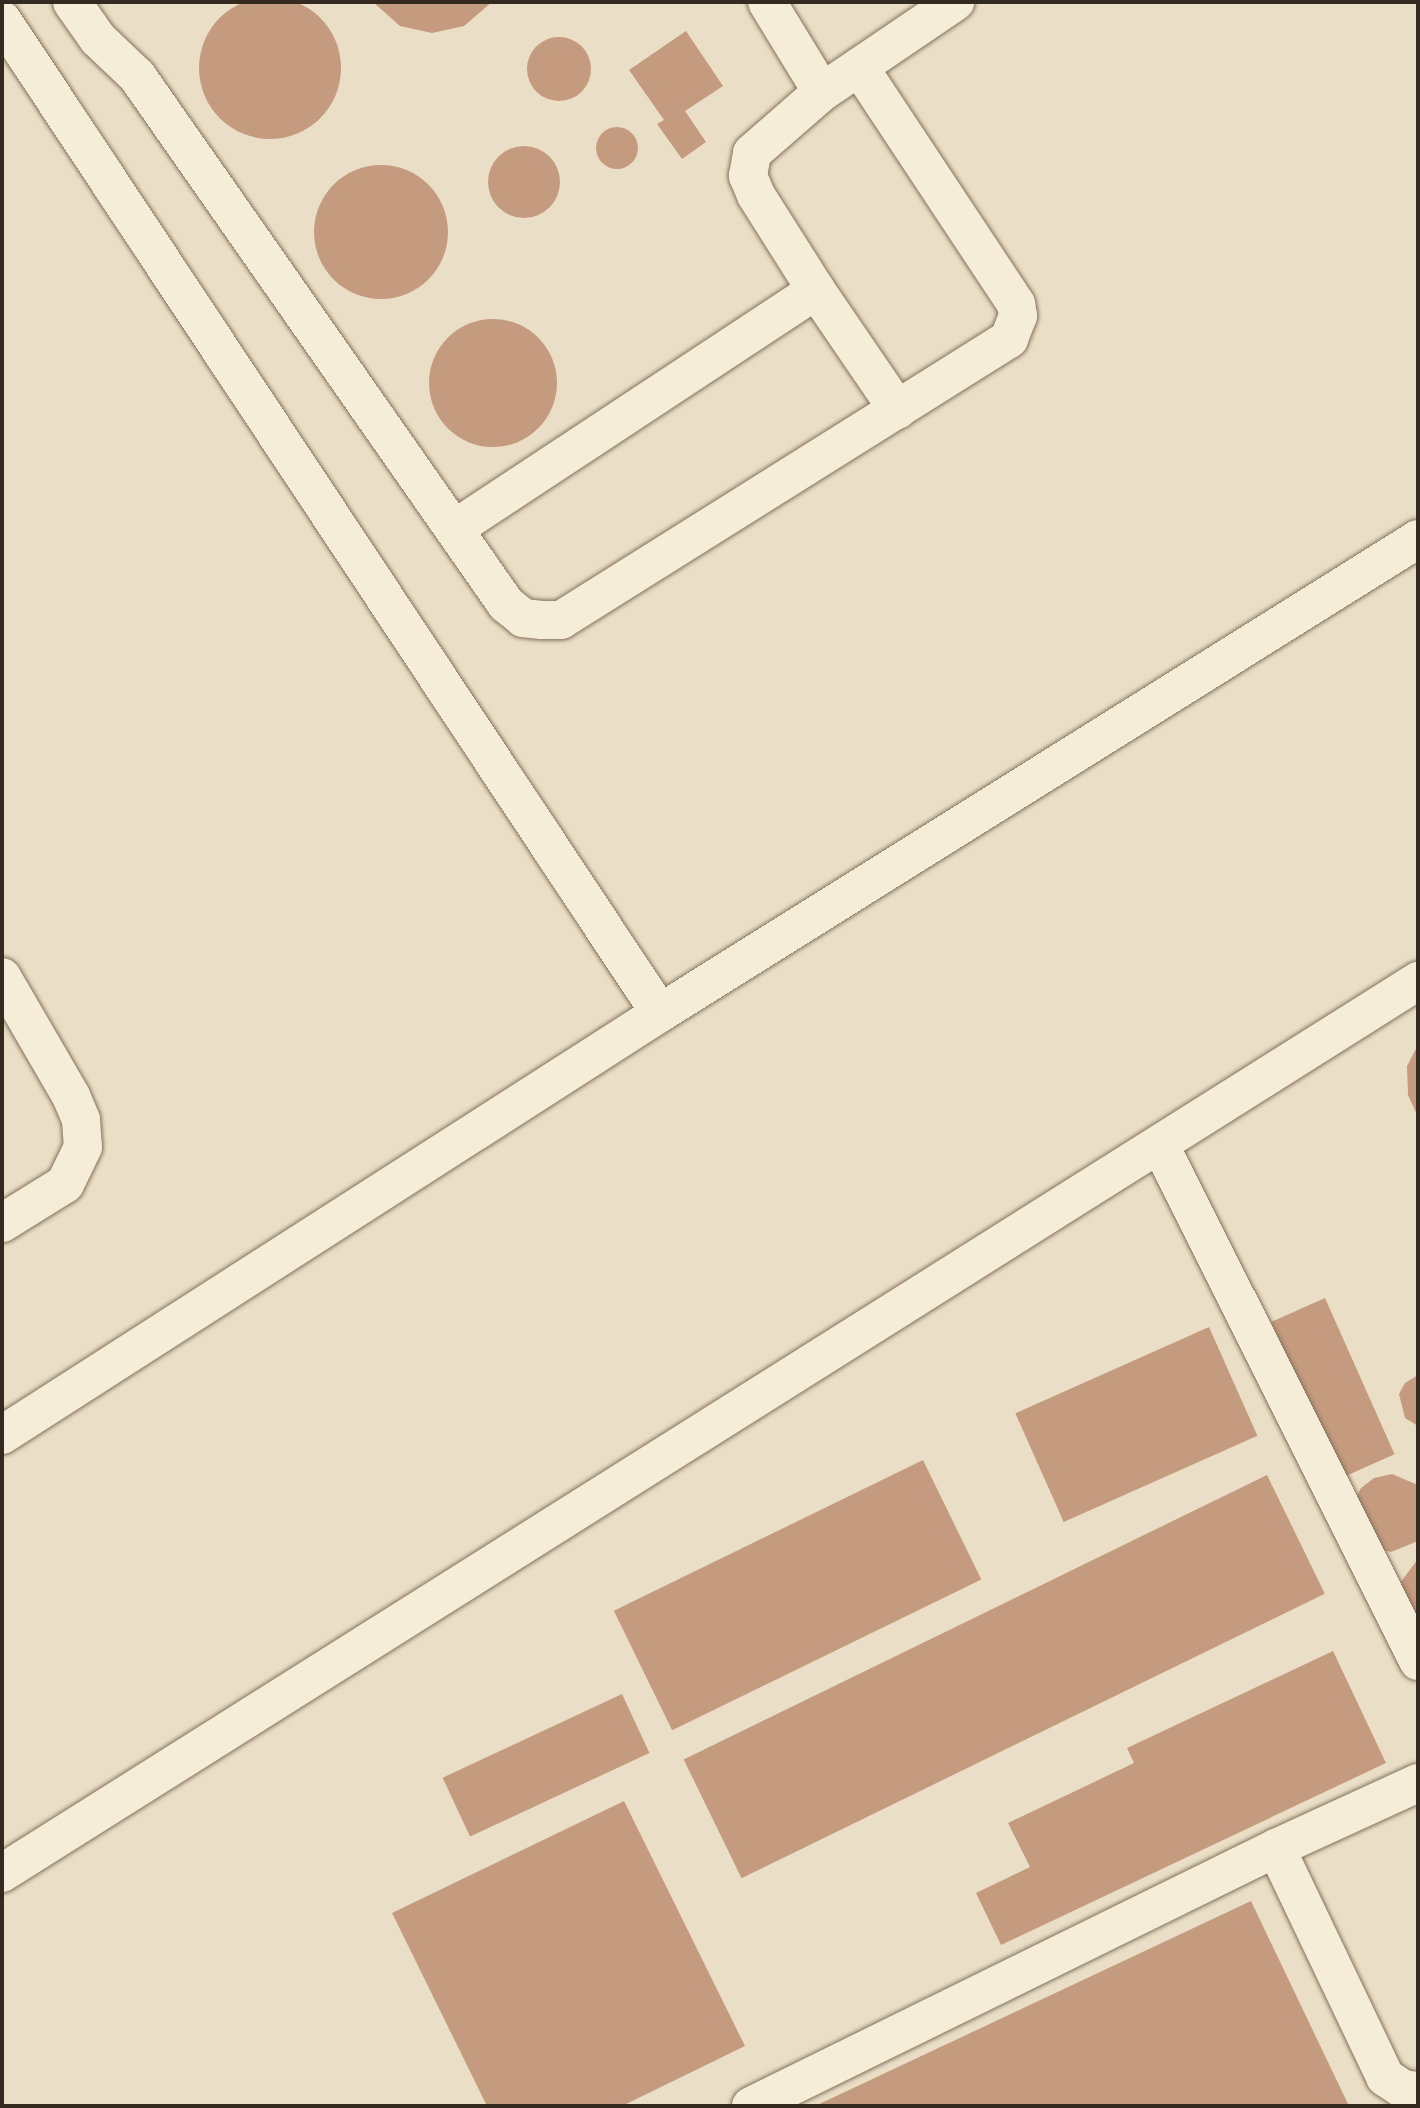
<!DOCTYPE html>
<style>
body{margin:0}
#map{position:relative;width:1420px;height:2108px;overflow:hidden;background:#eadfc6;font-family:Lora,serif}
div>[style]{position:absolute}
.building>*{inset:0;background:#c59b7f;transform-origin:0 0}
.round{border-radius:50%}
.roads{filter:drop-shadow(0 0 2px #84715d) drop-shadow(0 0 2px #84715d)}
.minor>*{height:38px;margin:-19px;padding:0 19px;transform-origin:19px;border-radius:19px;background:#f6edd8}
span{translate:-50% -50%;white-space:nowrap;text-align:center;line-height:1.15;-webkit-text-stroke:6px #f2e9d5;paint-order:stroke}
.frame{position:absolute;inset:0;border:4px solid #352a20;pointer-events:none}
</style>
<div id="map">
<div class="building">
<div class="round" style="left:199px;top:-3px;width:142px;height:142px"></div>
<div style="clip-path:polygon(373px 2px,492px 2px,464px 26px,432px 33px,400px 26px)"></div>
<div style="clip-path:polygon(686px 31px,723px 86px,685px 111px,706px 142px,682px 159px,657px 124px,664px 120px,629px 70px)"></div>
<div class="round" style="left:527px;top:37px;width:64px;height:64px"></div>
<div class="round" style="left:596px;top:127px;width:42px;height:42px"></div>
<div class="round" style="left:488px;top:146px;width:72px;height:72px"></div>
<div class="round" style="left:314px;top:165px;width:134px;height:134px"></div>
<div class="round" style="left:429px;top:319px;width:128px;height:128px"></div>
<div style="clip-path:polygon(1418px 1045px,1418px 1117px,1408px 1095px,1407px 1066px)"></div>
<div style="left:1325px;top:1298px;width:171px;height:59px;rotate:66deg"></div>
<div style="left:1209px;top:1327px;width:119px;height:212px;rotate:66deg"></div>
<div style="clip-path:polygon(1418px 1375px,1418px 1426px,1405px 1418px,1399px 1394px,1405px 1383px)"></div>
<div style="left:923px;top:1460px;width:133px;height:344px;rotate:64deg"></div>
<div style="clip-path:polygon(1392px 1474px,1418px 1485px,1418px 1541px,1391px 1552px,1375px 1548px,1353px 1504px,1361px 1488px,1374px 1478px)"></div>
<div style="left:1267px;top:1475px;width:132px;height:649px;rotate:64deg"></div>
<div style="clip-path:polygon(1418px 1559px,1418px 1626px,1400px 1583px)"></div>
<div style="clip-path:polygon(1333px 1651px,1386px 1763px,1001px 1945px,976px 1893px,1030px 1867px,1008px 1823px,1134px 1763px,1127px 1748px)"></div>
<div style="left:622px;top:1694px;width:65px;height:198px;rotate:65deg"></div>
<div style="clip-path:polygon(624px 1801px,745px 2046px,622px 2106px,487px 2106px,392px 1913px)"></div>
<div style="clip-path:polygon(1251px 1901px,1349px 2106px,815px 2106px)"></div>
</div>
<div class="roads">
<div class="minor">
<div style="left:72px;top:2px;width:45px;rotate:54.9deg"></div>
<div style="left:98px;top:39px;width:54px;rotate:43.5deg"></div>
<div style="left:137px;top:76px;width:644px;rotate:55.05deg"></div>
<div style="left:506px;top:604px;width:22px;rotate:39deg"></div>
<div style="left:523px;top:618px;width:19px;rotate:6deg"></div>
<div style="left:542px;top:620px;width:19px"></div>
<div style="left:561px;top:620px;width:529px;rotate:-32.1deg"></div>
<div style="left:1009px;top:339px;width:25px;rotate:-69deg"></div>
<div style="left:1018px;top:316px;width:12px;rotate:-99deg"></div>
<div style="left:1016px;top:304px;width:284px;rotate:-123.5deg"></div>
<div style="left:767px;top:2px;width:105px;rotate:58.6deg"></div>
<div style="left:2px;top:20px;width:1191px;rotate:56.47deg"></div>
<div style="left:816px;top:290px;width:145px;rotate:55.7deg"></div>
<div style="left:454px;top:529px;width:434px;rotate:-33.4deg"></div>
<div style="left:816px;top:290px;width:112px;rotate:-122.3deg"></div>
<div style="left:756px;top:195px;width:21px;rotate:-113deg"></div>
<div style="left:748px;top:176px;width:23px;rotate:-80deg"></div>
<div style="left:752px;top:153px;width:93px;rotate:-41.1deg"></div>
<div style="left:822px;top:92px;width:161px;rotate:-34.1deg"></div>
<div style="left:2px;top:977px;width:138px;rotate:59.9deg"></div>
<div style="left:71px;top:1096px;width:26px;rotate:67deg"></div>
<div style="left:81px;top:1120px;width:27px;rotate:86deg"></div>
<div style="left:83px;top:1147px;width:41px;rotate:115.9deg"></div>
<div style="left:65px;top:1184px;width:74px;rotate:148.2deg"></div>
<div style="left:1160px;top:1145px;width:577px;rotate:63.43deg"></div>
<div style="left:2px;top:1435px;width:782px;rotate:-32.67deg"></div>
<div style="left:660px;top:1013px;width:894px;rotate:-32.02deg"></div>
<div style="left:1276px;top:1848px;width:156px;rotate:-24.6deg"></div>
<div style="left:2px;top:1873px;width:1674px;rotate:-32.21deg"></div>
<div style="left:751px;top:2106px;width:585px;rotate:-26.17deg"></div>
<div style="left:1276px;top:1848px;width:254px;rotate:64.5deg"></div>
<div style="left:1385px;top:2077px;width:22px;rotate:34deg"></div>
<div style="left:1403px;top:2089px;width:15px;rotate:8deg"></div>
</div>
</div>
<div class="frame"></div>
</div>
